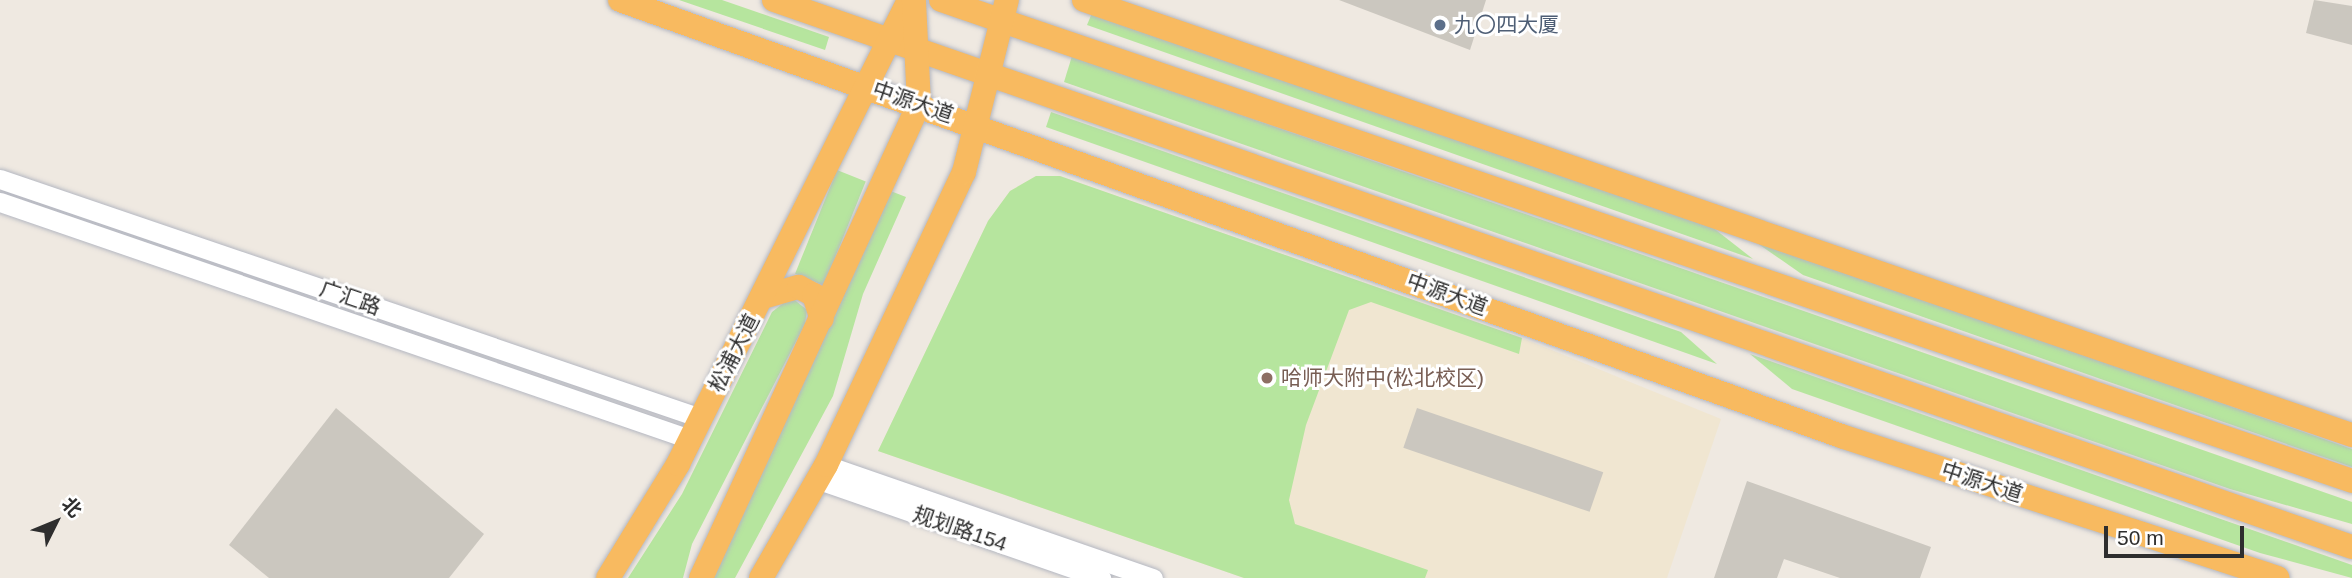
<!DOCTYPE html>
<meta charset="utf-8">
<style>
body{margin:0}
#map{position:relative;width:2352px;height:578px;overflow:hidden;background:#efe9e1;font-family:Arial,"Noto Sans SC",sans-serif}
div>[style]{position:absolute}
.education>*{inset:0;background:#f0e6d1}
.green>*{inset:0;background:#b6e59e;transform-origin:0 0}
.building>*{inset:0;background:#cbc7bf;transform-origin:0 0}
.roads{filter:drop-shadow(0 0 2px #b4b7c1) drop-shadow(0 0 2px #b4b7c1)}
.tertiary>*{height:19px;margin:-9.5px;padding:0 9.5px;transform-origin:9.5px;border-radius:9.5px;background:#fff}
.trunk>*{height:24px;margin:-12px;padding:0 12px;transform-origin:12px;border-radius:12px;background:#f8ba60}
.dots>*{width:19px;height:19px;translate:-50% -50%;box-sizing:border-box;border:4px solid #fff;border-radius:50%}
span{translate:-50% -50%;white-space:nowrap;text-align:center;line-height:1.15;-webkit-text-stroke:6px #fff;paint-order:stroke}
.service-label{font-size:21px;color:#4e5e75}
.left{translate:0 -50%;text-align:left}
.street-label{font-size:21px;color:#2e2e2e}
.education-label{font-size:21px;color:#785e54}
.north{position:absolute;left:21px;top:487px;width:70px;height:70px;-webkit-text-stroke:5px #fff;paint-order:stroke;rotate:47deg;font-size:19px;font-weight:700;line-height:28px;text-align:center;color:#2e2e2e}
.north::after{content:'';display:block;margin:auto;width:24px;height:32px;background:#2e2e2e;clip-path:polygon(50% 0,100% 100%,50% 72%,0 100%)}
.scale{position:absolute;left:2104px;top:526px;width:140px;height:32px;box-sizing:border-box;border:4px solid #2e2e2e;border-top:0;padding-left:9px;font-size:21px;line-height:24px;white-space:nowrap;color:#2e2e2e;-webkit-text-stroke:5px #fff;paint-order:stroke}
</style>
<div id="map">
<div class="education">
<div style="clip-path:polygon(1036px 176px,1060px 176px,1522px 338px,1721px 419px,1667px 578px,1244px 578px,878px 451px,988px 221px,1010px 191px)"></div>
</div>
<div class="green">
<div style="clip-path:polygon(679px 0,722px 0,829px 37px,825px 50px)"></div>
<div style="clip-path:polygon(1092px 13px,1707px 223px,1753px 259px,1087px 25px)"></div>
<div style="clip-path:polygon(1072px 56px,2352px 502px,2352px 524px,2230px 489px,1064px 82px)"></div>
<div style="clip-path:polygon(1051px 112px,1681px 332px,1717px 364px,1046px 127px)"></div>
<div style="left:837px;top:170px;width:31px;height:112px;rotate:22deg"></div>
<div style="clip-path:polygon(1036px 176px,1060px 176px,1522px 338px,1519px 354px,1371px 302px,1349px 310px,1306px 425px,1289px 500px,1295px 524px,1428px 570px,1425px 578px,1244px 578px,878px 451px,988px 221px,1010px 191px)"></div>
<div style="clip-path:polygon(888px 190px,906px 197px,863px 294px,833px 396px,735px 578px,703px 578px)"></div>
<div style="clip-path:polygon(1747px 236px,2352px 449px,2352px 467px,1803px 275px)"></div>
<div style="clip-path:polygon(791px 297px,807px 310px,805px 324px,692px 544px,683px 578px,628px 578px,682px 494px,772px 312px)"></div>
<div style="clip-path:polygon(1750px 354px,2352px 565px,2352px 578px,2260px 553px,1792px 389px)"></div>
</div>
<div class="building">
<div style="clip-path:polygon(1339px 0,1486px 0,1470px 50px)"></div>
<div style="clip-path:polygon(2314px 0,2352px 6px,2352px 45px,2306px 33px)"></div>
<div style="clip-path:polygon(336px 408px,484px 534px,449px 578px,269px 578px,229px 545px)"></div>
<div style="left:1417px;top:408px;width:197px;height:42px;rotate:19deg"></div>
<div style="clip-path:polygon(1747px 481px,1931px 547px,1920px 578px,1840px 578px,1784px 559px,1777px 578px,1714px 578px)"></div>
</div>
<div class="roads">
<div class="tertiary">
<div style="left:0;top:179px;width:741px;rotate:18.83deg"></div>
<div style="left:0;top:202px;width:730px;rotate:18.96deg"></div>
<div style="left:826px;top:465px;width:346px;rotate:19.1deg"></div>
<div style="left:819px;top:480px;width:299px;rotate:19.2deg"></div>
</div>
<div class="trunk">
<div style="left:620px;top:0;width:1297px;rotate:19.65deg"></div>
<div style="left:1841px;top:436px;width:459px;rotate:18deg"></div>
<div style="left:774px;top:0;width:1670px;rotate:19.12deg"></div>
<div style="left:941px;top:0;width:1491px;rotate:18.82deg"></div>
<div style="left:1084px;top:0;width:1341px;rotate:18.94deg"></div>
<div style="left:763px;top:297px;width:37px;rotate:-16deg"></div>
<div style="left:799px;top:287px;width:17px;rotate:28deg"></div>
<div style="left:814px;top:295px;width:25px;rotate:72deg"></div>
<div style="left:608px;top:578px;width:134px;rotate:-58.4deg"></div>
<div style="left:678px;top:464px;width:518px;rotate:-63.53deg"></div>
<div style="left:701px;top:578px;width:522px;rotate:-65.3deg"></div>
<div style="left:919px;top:104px;width:104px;rotate:-92.8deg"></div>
<div style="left:761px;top:578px;width:130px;rotate:-60.1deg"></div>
<div style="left:826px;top:465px;width:324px;rotate:-64.8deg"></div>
<div style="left:964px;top:172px;width:177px;rotate:-76deg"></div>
</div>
</div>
<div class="dots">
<div style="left:1440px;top:25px;background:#5c6f8a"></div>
<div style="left:1267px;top:378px;background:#8d6e63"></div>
</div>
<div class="service-label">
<span class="left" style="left:1454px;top:25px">九〇四大厦</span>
</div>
<div class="street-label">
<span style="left:913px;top:102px;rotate:19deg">中源大道</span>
<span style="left:1447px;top:294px;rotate:20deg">中源大道</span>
<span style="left:350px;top:298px;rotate:19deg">广汇路</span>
<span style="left:734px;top:353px;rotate:-63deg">松浦大道</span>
<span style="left:1982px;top:482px;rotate:18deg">中源大道</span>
<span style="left:960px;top:529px;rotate:19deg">规划路154</span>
</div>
<div class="education-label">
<span class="left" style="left:1281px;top:378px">哈师大附中(松北校区)</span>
</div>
<div class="north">北</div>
<div class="scale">50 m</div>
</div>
